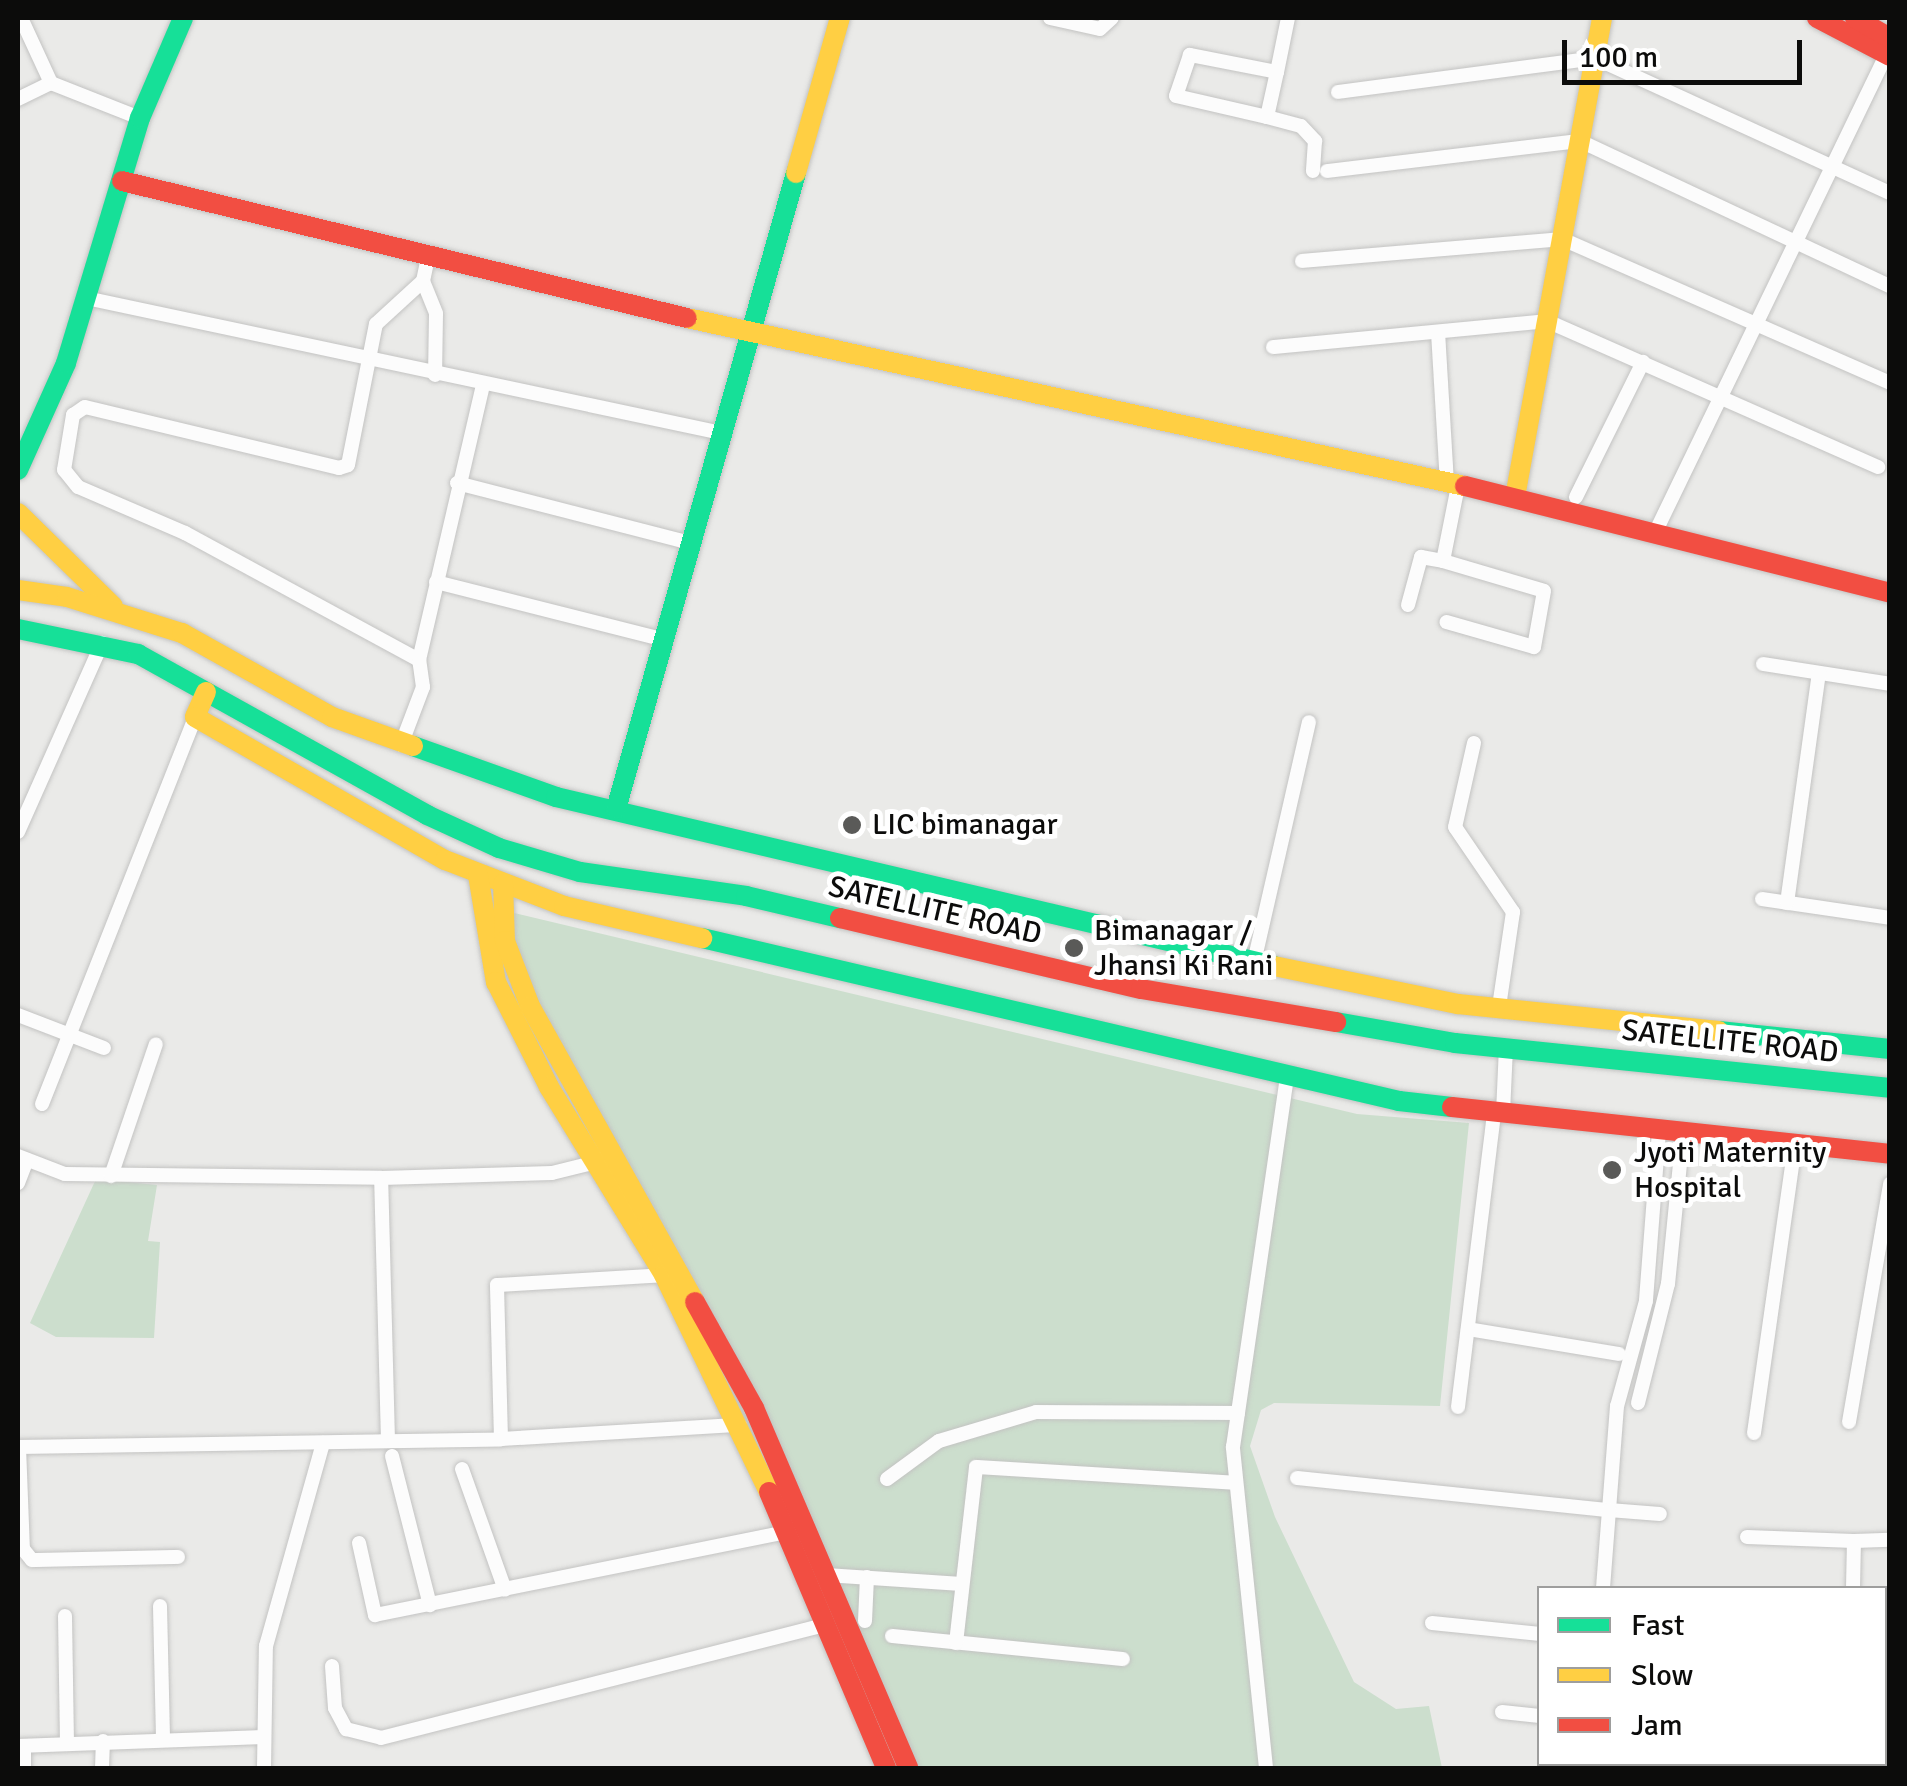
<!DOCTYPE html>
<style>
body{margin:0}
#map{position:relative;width:1907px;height:1786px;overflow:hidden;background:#eaeae8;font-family:Signika,sans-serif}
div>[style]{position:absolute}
.green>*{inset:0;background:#ccdecd}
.roads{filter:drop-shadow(0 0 2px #c3c3c2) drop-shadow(0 0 2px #c3c3c2)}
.street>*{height:14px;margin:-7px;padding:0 7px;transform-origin:7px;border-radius:7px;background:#fcfcfc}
.fast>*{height:20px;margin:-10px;padding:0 10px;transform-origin:10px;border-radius:10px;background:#16e098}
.slow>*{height:20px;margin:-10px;padding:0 10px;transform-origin:10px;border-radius:10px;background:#ffcf43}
.jam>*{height:20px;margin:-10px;padding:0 10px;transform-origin:10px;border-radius:10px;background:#f24e42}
.dots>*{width:28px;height:28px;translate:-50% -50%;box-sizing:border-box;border:5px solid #fff;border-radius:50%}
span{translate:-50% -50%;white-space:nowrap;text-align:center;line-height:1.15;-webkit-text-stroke:10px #fff;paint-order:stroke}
.poi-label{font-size:30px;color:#0c0c0b}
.left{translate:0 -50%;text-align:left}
.street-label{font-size:30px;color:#0c0c0b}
.frame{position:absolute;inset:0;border:20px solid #0c0c0b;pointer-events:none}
.legend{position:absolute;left:1537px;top:1586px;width:350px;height:180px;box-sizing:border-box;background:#fff;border:2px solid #9e9e9d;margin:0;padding:12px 18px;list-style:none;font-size:30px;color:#0c0c0b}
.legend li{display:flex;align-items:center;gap:20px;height:50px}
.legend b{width:50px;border:2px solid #9e9e9d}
.scale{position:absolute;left:1562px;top:40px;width:240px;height:45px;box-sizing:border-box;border:5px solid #0c0c0b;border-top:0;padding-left:12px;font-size:30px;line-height:35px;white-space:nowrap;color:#0c0c0b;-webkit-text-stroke:8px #fff;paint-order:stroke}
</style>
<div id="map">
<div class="green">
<div style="clip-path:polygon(493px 908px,1357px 1114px,1469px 1123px,1440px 1406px,1274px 1403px,1261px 1410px,1250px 1446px,1275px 1517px,1354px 1682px,1396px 1709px,1429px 1706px,1442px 1768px,890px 1768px,604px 1155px,520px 1012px,497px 951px)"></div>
<div style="clip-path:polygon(96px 1179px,157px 1185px,148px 1241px,160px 1242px,154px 1338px,56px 1337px,30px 1323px)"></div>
</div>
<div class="roads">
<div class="street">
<div style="left:21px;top:18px;width:72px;rotate:65.2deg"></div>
<div style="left:1050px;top:18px;width:51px;rotate:12.4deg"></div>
<div style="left:1100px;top:29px;width:16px;rotate:-43deg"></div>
<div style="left:1277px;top:72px;width:89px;rotate:-168.9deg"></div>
<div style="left:1190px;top:55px;width:43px;rotate:108.9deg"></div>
<div style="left:1176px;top:96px;width:93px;rotate:13deg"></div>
<div style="left:1267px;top:117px;width:46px;rotate:-77.5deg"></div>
<div style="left:1277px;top:72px;width:55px;rotate:-78.5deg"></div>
<div style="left:1338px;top:92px;width:259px;rotate:-7.5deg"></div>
<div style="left:1595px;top:58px;width:324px;rotate:24.6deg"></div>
<div style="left:18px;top:99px;width:37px;rotate:-26deg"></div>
<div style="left:51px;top:83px;width:96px;rotate:21.5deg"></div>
<div style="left:1267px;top:117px;width:35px;rotate:15deg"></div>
<div style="left:1301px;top:126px;width:21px;rotate:47deg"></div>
<div style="left:1315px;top:141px;width:30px;rotate:94deg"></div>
<div style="left:1327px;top:171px;width:255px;rotate:-6.8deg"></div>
<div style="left:1580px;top:141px;width:342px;rotate:25.1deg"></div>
<div style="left:1302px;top:261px;width:261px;rotate:-4.8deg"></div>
<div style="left:1562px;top:239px;width:358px;rotate:23.7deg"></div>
<div style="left:423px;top:281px;width:35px;rotate:68deg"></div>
<div style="left:436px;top:314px;width:61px;rotate:90.9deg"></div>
<div style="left:86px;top:298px;width:649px;rotate:12deg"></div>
<div style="left:1438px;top:332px;width:151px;rotate:86.6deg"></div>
<div style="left:1273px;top:347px;width:275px;rotate:-5.4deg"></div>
<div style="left:1547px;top:321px;width:362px;rotate:23.8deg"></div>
<div style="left:457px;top:483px;width:242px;rotate:14.4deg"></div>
<div style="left:1576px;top:497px;width:151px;rotate:-63.6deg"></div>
<div style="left:1654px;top:535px;width:540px;rotate:-64.19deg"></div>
<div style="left:1443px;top:561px;width:105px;rotate:16.5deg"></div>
<div style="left:1544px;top:591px;width:57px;rotate:100.1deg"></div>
<div style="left:1534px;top:647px;width:91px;rotate:-164.1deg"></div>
<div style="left:436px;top:582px;width:237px;rotate:14.2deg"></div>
<div style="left:1408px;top:605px;width:50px;rotate:-74.8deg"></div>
<div style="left:1421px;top:557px;width:22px;rotate:10deg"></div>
<div style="left:1443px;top:561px;width:76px;rotate:-78.7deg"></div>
<div style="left:419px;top:660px;width:266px;rotate:-151.5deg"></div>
<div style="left:185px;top:533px;width:116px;rotate:-156.7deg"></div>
<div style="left:78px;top:487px;width:22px;rotate:-129deg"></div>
<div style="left:64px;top:470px;width:56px;rotate:-80.7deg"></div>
<div style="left:73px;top:415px;width:14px;rotate:-34deg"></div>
<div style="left:85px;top:407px;width:261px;rotate:13.5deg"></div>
<div style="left:339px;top:468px;width:9px;rotate:-18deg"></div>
<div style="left:348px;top:465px;width:144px;rotate:-78.8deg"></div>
<div style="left:376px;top:324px;width:64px;rotate:-42.5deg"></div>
<div style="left:423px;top:281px;width:24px;rotate:-78deg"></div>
<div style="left:1763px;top:664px;width:129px;rotate:8.9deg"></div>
<div style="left:1474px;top:743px;width:86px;rotate:102.7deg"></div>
<div style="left:1455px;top:827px;width:103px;rotate:55.7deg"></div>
<div style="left:1513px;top:912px;width:96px;rotate:98.4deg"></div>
<div style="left:401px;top:745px;width:62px;rotate:-69.2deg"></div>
<div style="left:423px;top:687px;width:27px;rotate:-98deg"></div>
<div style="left:419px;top:660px;width:281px;rotate:-76.9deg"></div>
<div style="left:18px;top:832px;width:207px;rotate:-66deg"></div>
<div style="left:1762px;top:899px;width:129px;rotate:8.4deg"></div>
<div style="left:1787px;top:903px;width:232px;rotate:-82.1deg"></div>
<div style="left:1254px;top:962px;width:246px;rotate:-77.1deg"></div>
<div style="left:18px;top:1015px;width:92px;rotate:21deg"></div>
<div style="left:42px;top:1104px;width:416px;rotate:-68.4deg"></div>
<div style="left:1503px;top:1113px;width:65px;rotate:-87.4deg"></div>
<div style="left:1659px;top:1131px;width:170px;rotate:94.4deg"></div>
<div style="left:1646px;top:1301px;width:109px;rotate:105.4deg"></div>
<div style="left:1617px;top:1406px;width:104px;rotate:94.4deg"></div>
<div style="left:1609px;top:1510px;width:51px;rotate:4.5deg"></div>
<div style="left:18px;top:1156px;width:50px;rotate:21deg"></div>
<div style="left:65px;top:1174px;width:316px;rotate:0.7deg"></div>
<div style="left:111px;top:1176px;width:139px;rotate:-71.2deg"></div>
<div style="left:18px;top:1183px;width:25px;rotate:-69deg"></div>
<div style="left:1468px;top:1329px;width:153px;rotate:9.4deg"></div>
<div style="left:1638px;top:1403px;width:123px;rotate:-75.9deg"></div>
<div style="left:1668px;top:1284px;width:152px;rotate:-84.3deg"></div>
<div style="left:1458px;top:1407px;width:297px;rotate:-83deg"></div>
<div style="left:1849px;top:1422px;width:242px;rotate:-80.2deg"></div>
<div style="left:1754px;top:1433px;width:291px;rotate:-81.9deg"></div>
<div style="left:501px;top:1439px;width:154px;rotate:-91.5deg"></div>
<div style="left:497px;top:1285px;width:167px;rotate:-3.4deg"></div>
<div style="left:388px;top:1441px;width:263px;rotate:-91.5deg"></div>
<div style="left:381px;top:1178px;width:171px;rotate:-1.7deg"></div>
<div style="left:552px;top:1173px;width:50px;rotate:-13.8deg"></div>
<div style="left:18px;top:1447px;width:483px;rotate:-0.9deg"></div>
<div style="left:501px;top:1439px;width:239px;rotate:-3.4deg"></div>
<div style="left:19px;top:1447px;width:102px;rotate:87.8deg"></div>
<div style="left:23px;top:1549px;width:14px;rotate:51deg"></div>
<div style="left:32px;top:1560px;width:146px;rotate:-1.2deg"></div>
<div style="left:392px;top:1456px;width:154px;rotate:75.7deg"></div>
<div style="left:462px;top:1469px;width:128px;rotate:70.4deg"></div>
<div style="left:1297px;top:1478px;width:314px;rotate:5.9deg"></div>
<div style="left:1609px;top:1510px;width:78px;rotate:94.4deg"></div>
<div style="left:887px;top:1479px;width:64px;rotate:-36.2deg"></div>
<div style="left:939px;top:1441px;width:101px;rotate:-16.6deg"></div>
<div style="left:1036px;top:1412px;width:202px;rotate:0.3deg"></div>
<div style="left:1747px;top:1537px;width:107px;rotate:2.1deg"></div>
<div style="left:359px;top:1543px;width:74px;rotate:77.5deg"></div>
<div style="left:375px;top:1615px;width:414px;rotate:-11.4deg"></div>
<div style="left:826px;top:1575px;width:136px;rotate:3.8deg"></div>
<div style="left:1853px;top:1588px;width:47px;rotate:-88.8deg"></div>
<div style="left:1854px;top:1541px;width:36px;rotate:-2deg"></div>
<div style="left:160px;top:1606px;width:134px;rotate:88.7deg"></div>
<div style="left:65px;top:1616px;width:127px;rotate:89.1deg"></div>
<div style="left:865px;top:1621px;width:44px;rotate:-87.4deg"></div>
<div style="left:1432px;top:1623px;width:109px;rotate:5.8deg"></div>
<div style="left:892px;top:1636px;width:232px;rotate:5.7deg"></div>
<div style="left:956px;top:1643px;width:177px;rotate:-83.5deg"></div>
<div style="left:976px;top:1467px;width:260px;rotate:3.5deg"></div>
<div style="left:332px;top:1666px;width:42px;rotate:85.9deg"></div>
<div style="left:335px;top:1708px;width:24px;rotate:62deg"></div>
<div style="left:346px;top:1729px;width:36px;rotate:14deg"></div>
<div style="left:381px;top:1738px;width:456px;rotate:-14.3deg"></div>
<div style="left:1502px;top:1712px;width:38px;rotate:6deg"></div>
<div style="left:18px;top:1746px;width:246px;rotate:-2.1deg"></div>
<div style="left:24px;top:1746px;width:22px;rotate:90deg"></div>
<div style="left:102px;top:1768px;width:27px;rotate:-88deg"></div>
<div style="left:264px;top:1768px;width:122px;rotate:-89.1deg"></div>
<div style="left:266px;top:1646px;width:211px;rotate:-74.3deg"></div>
<div style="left:1266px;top:1768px;width:323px;rotate:-95.9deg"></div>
<div style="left:1233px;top:1447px;width:376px;rotate:-81.7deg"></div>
<div style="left:1847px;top:1768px;width:4px;rotate:-90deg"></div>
</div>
<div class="fast">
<div style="left:18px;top:470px;width:117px;rotate:-65.8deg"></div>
<div style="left:66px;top:363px;width:256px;rotate:-73.2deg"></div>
<div style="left:140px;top:118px;width:109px;rotate:-66.7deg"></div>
<div style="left:18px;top:629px;width:123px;rotate:11.8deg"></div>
<div style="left:138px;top:654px;width:331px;rotate:29.1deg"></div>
<div style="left:427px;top:815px;width:79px;rotate:24.6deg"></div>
<div style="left:499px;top:848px;width:84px;rotate:16.5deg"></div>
<div style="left:580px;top:872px;width:168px;rotate:8.2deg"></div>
<div style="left:746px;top:896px;width:97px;rotate:13.2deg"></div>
<div style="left:413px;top:746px;width:152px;rotate:19.6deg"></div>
<div style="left:556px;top:797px;width:738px;rotate:13.24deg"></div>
<div style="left:616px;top:809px;width:661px;rotate:-74.2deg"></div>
<div style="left:702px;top:938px;width:716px;rotate:13.16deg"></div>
<div style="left:1399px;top:1101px;width:53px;rotate:6.5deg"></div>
<div style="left:1336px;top:1022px;width:121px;rotate:10deg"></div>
<div style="left:1455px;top:1043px;width:437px;rotate:5.9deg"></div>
<div style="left:1719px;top:1031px;width:172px;rotate:6deg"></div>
</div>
<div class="slow">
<div style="left:796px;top:173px;width:161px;rotate:-74.2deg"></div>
<div style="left:687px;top:318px;width:796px;rotate:12.19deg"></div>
<div style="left:1515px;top:497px;width:487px;rotate:-79.7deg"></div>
<div style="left:18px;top:513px;width:133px;rotate:44.4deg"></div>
<div style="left:18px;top:590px;width:49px;rotate:8.1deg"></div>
<div style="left:67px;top:597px;width:121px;rotate:17.4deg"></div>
<div style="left:182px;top:633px;width:172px;rotate:29.2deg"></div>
<div style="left:332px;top:717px;width:86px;rotate:19.7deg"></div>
<div style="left:206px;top:692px;width:27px;rotate:114deg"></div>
<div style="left:195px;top:717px;width:288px;rotate:29.8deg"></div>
<div style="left:445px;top:860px;width:128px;rotate:21.1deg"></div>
<div style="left:564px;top:906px;width:142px;rotate:13.1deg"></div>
<div style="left:478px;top:875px;width:109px;rotate:80.5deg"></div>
<div style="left:496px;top:982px;width:118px;rotate:63.2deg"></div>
<div style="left:549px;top:1087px;width:220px;rotate:58.5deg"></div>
<div style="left:664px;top:1275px;width:241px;rotate:64.2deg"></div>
<div style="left:503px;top:884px;width:57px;rotate:88deg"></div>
<div style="left:505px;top:941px;width:70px;rotate:69deg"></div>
<div style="left:530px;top:1006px;width:339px;rotate:60.9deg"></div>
<div style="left:1274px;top:966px;width:188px;rotate:11.7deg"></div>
<div style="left:1458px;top:1004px;width:262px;rotate:5.9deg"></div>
</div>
<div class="jam">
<div style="left:1817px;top:18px;width:82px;rotate:27.5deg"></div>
<div style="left:1855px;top:18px;width:40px;rotate:29.7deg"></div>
<div style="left:122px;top:181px;width:581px;rotate:13.63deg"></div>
<div style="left:1465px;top:486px;width:438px;rotate:14.1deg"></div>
<div style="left:840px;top:918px;width:309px;rotate:13.3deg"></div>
<div style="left:1141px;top:989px;width:198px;rotate:9.6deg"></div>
<div style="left:1452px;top:1107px;width:441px;rotate:6.1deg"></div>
<div style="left:695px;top:1302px;width:121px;rotate:60.9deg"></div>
<div style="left:754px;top:1408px;width:392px;rotate:66.8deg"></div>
<div style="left:769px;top:1492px;width:300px;rotate:67deg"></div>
</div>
</div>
<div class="dots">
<div style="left:852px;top:825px;background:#5a5a58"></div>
<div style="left:1074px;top:948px;background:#5a5a58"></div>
<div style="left:1612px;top:1170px;background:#5a5a58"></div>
</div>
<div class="poi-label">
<span class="left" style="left:872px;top:825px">LIC bimanagar</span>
<span class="left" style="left:1094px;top:948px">Bimanagar /<br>Jhansi Ki Rani</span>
<span class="left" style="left:1634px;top:1170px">Jyoti Maternity<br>Hospital</span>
</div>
<div class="street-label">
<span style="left:935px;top:911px;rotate:13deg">SATELLITE ROAD</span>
<span style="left:1730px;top:1042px;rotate:6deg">SATELLITE ROAD</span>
</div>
<div class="frame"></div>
<ul class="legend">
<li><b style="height:12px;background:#16e098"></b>Fast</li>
<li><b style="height:12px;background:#ffcf43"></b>Slow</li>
<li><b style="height:12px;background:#f24e42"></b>Jam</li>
</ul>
<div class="scale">100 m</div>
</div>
